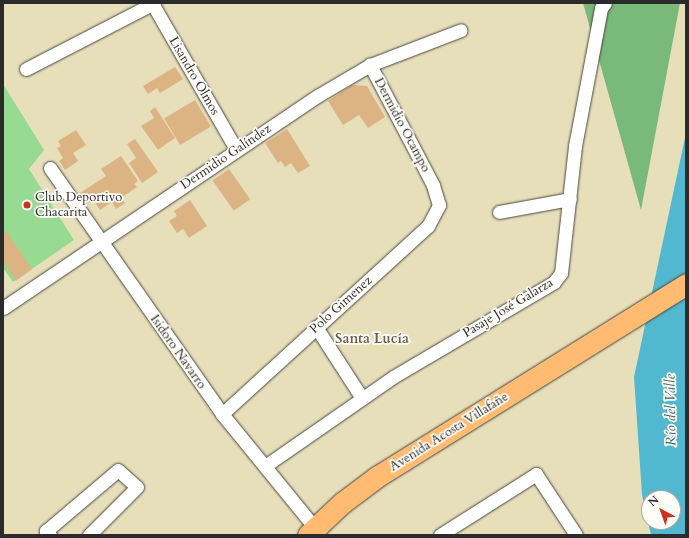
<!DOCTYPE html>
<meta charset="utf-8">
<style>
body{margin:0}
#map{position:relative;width:689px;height:538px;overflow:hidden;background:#e7dfba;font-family:Cardo,serif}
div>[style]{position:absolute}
.green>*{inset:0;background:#97da91}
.forest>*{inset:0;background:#79ba7b}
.water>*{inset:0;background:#51b8cf}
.building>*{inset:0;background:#dcb383;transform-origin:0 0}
.roads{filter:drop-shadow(0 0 1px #474640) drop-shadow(0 0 1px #474640)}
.minor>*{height:13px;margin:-6.5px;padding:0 6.5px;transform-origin:6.5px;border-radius:6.5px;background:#fff}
.primary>*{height:21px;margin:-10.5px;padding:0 10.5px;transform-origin:10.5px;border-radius:10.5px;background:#febb71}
.dots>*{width:11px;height:11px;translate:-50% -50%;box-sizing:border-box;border:2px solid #fdfcf7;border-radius:50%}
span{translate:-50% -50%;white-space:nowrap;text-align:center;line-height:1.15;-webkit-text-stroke:3.5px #fdfcf7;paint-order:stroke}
.street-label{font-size:13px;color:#2b2b2b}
.poi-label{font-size:13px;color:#2b2b2b}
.left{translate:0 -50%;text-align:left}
.neighbourhood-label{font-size:14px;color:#695b4a;font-weight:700}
.water-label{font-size:14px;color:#385c64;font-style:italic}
.frame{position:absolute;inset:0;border:4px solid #2b2b2b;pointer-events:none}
.north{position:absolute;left:641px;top:490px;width:40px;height:40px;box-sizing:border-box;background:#fdfcf7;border:1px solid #a9a8a5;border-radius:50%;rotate:319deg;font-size:11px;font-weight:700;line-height:16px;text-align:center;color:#2b2b2b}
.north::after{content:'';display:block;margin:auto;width:14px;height:18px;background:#c8321e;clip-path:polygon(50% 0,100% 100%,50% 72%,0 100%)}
</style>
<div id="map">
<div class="green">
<div style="clip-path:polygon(3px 84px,44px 150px,29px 169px,74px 240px,13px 282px,3px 268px)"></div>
</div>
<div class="forest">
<div style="clip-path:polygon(583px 3px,680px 3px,641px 210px)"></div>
</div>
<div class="water">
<div style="clip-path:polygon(evenodd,686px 133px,686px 535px,651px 535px,642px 495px,634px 377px,686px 133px,649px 498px,673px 498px,673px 522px,649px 522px,649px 498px)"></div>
</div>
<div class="building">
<div style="clip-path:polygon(175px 67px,183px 79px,160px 93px,157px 88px,148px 94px,143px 86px)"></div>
<div style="clip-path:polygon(352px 85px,367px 86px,385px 117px,368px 128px,359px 115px,343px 125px,328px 101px)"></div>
<div style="left:195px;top:100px;width:31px;height:36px;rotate:59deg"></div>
<div style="clip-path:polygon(155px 107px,175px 138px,158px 150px,141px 126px,154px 118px,150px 111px)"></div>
<div style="clip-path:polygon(287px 129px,310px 166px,298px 173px,291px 163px,285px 167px,281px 161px,278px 163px,265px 143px)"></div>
<div style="clip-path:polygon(76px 130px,86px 145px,73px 153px,78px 161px,65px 170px,59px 161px,63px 158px,57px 148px,61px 146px,58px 141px)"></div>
<div style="clip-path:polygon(135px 139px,158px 172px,142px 183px,129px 163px,136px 158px,127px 144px)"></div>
<div style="clip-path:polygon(121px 156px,138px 181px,134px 184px,137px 187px,121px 198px,125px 203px,116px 209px,112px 202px,100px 210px,93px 199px,87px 204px,80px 193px,106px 176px,101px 169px)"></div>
<div style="left:229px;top:169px;width:37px;height:20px;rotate:55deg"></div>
<div style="clip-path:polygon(190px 200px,207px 226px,189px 238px,183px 229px,177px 233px,169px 221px,177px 216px,174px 211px)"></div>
<div style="clip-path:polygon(6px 231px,32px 269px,16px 281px,3px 261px,3px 234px)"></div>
</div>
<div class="roads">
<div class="minor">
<div style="left:152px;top:3px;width:168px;rotate:60.1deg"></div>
<div style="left:26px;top:69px;width:144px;rotate:-27.3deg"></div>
<div style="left:50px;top:168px;width:300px;rotate:55deg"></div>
<div style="left:222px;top:414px;width:147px;rotate:50.8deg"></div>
<div style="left:499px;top:212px;width:72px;rotate:-10.4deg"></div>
<div style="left:3px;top:308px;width:381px;rotate:-34deg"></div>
<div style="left:319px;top:95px;width:59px;rotate:-30.5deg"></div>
<div style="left:370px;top:65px;width:97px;rotate:-21deg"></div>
<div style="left:316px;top:327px;width:85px;rotate:57.1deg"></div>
<div style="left:222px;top:414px;width:279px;rotate:-42.4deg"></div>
<div style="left:428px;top:226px;width:24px;rotate:-62deg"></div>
<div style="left:439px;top:205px;width:21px;rotate:-107deg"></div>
<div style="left:433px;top:185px;width:136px;rotate:-117.7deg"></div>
<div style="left:265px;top:466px;width:156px;rotate:-34.8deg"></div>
<div style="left:393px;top:377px;width:187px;rotate:-30.5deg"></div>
<div style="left:554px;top:282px;width:11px;rotate:-52deg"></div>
<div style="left:561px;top:273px;width:128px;rotate:-83.7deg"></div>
<div style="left:575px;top:146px;width:140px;rotate:-79.3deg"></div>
<div style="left:601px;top:8px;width:6px;rotate:-51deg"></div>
<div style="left:50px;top:535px;width:6px;rotate:-135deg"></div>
<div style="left:46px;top:531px;width:94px;rotate:-40.3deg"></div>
<div style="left:118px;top:470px;width:25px;rotate:42deg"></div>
<div style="left:137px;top:487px;width:68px;rotate:135deg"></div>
<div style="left:440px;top:535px;width:114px;rotate:-32.4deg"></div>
<div style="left:536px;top:474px;width:73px;rotate:56.7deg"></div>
</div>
<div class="primary">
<div style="left:308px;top:535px;width:47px;rotate:-43.3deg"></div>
<div style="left:342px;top:503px;width:45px;rotate:-36.9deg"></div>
<div style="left:378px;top:476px;width:363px;rotate:-31.9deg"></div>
</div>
</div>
<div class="dots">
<div style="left:27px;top:205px;background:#c8321e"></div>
</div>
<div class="street-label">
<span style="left:194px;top:76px;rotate:60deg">Lisandro Olmos</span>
<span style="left:402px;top:125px;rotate:62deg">Dermidio Ocampo</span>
<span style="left:226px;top:157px;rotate:-34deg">Dermidio Galíndez</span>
<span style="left:341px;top:305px;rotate:-42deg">Polo Gimenez</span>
<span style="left:508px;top:308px;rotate:-31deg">Pasaje José Galarza</span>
<span style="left:178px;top:352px;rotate:55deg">Isidoro Navarro</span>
<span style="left:449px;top:432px;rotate:-32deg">Avenida Acosta Villafañe</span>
</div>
<div class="poi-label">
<span class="left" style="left:35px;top:205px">Club Deportivo<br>Chacarita</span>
</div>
<div class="neighbourhood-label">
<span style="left:372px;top:339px">Santa Lucía</span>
</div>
<div class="water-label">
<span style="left:671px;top:410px;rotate:-91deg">Río del Valle</span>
</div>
<div class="frame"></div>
<div class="north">N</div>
</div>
